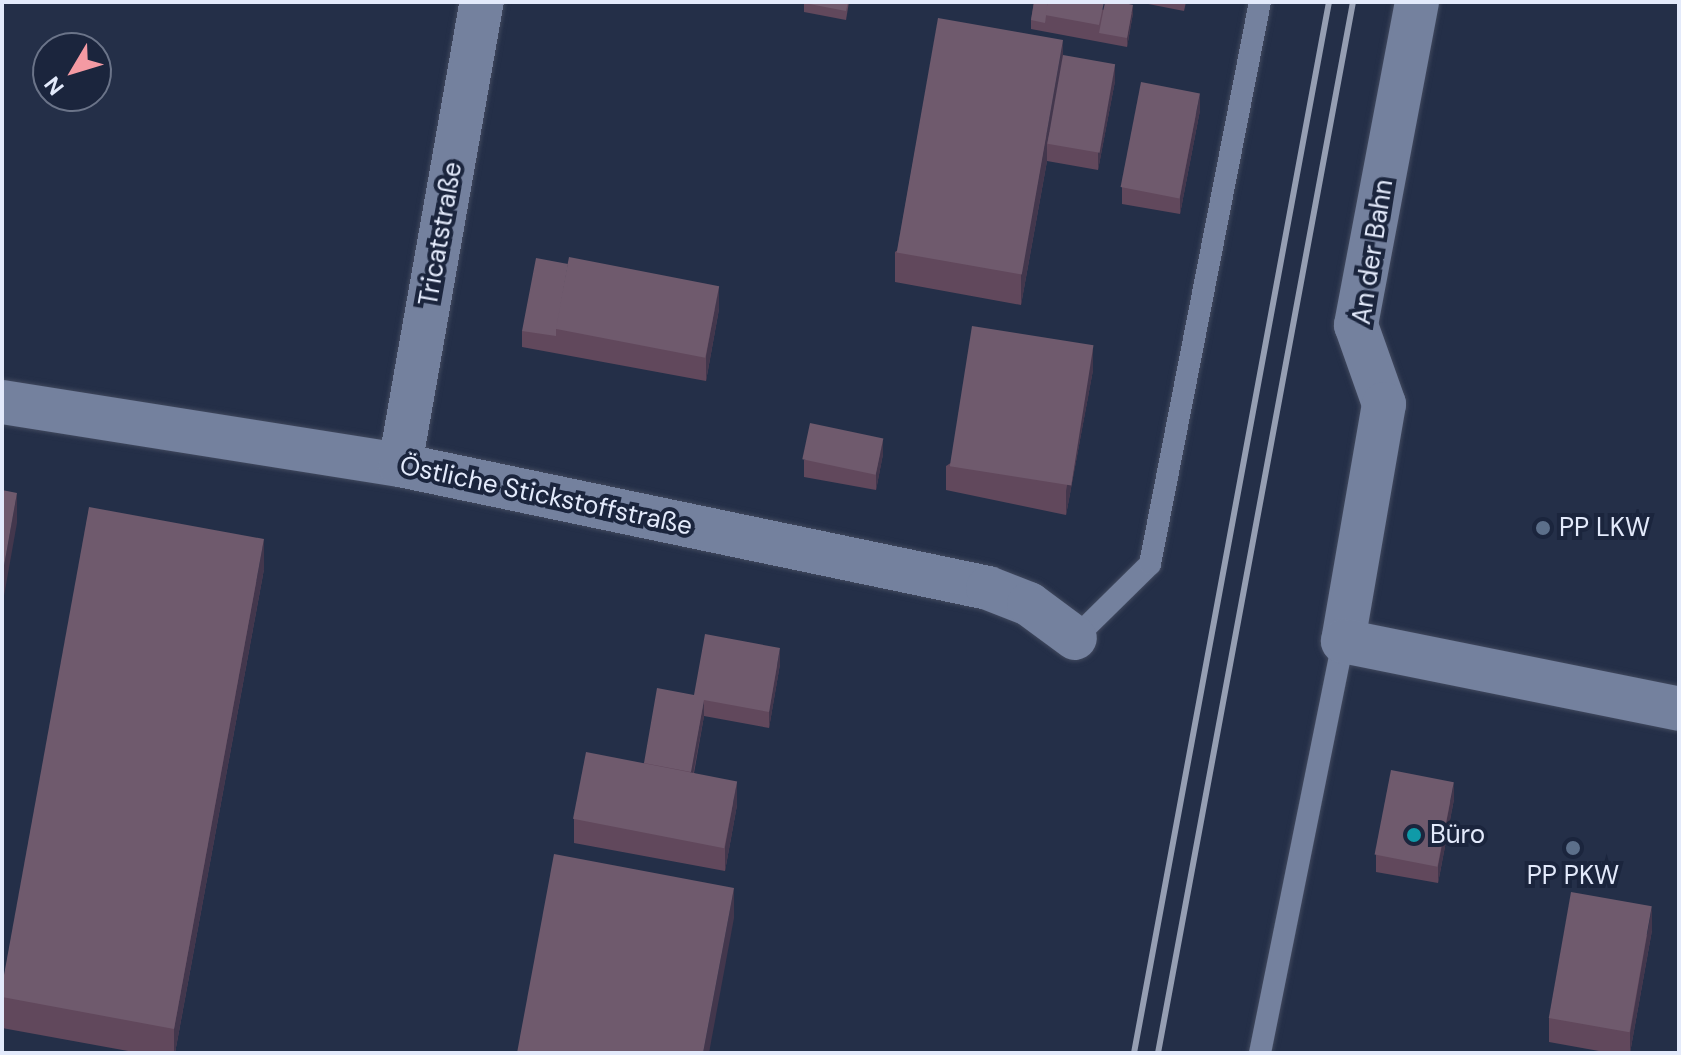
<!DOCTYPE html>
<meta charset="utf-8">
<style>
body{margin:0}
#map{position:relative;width:1681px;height:1055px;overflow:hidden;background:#242f48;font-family:"DM Sans",sans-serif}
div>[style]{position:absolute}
.roads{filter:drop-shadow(0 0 2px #41495e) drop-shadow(0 0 2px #41495e)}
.lane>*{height:22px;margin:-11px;padding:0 11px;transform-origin:11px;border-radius:11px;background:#74819e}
.street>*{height:44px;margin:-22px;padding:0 22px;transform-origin:22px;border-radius:22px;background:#74819e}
.rail>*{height:6px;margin:-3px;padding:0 3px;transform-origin:3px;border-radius:3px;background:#959eb2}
.wall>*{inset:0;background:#61485c}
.shaded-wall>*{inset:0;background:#43374d}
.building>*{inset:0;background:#6f5a6d;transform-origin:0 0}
.dots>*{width:22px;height:22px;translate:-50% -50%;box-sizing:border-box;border:4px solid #1b253d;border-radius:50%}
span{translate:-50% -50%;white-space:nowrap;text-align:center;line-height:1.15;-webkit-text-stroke:8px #1b253d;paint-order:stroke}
.street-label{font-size:26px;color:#e3eafb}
.poi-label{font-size:26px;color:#e3eafb}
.left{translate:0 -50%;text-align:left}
.frame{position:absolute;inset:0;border:4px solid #e3eafb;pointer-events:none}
.north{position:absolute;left:32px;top:32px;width:80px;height:80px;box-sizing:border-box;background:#1b253d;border:2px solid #6b7489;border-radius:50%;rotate:232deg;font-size:22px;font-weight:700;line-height:32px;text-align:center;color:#e3eafb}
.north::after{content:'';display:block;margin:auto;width:28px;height:36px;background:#f49aa3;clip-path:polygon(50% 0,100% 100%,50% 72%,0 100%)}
</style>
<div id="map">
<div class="roads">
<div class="lane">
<div style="left:1075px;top:638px;width:105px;rotate:-44.6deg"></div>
<div style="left:1150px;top:564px;width:573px;rotate:-78.93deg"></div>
<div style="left:1260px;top:1053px;width:420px;rotate:-78.6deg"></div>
</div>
<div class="street">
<div style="left:1417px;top:2px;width:329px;rotate:100.7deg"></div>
<div style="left:1356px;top:325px;width:84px;rotate:70.5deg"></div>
<div style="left:1384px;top:404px;width:241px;rotate:99.8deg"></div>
<div style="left:1343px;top:641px;width:343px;rotate:11.4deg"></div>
<div style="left:2px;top:402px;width:403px;rotate:9deg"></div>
<div style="left:400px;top:465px;width:601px;rotate:11.81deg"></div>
<div style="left:988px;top:588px;width:44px;rotate:21.3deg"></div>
<div style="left:1029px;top:604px;width:57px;rotate:36.5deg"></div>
<div style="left:400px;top:465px;width:470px;rotate:-80deg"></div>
</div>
</div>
<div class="rail">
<div style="left:1134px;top:1053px;width:1069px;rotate:-79.49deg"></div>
<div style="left:1158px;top:1053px;width:1069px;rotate:-79.49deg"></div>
</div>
<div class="wall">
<div style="clip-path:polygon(804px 2px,849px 2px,846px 20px,804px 12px)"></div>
<div style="clip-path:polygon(1034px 2px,1133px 13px,1127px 47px,1031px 29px,1031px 20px)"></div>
<div style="clip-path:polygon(1138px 2px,1186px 2px,1184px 11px)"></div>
<div style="clip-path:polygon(1115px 81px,1098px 170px,1047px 161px,1021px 305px,895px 282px,895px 252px)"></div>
<div style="clip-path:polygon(1200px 110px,1180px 214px,1122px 204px,1122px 187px)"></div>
<div style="clip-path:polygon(719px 309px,706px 381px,522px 347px,522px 331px)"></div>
<div style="clip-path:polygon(1093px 370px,1066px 515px,946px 490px,946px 466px)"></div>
<div style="clip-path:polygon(883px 454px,876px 490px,804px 477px,804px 460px)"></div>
<div style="clip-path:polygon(264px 569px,175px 1053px,139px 1053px,2px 1028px,2px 986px)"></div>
<div style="clip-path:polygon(780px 664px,769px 728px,704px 716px,694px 773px,737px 805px,725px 871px,574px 843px,574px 819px,644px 763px,694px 695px)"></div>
<div style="clip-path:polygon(1454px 799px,1438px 883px,1376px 872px,1376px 855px)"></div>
<div style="clip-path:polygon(1652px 930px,1630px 1053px,1610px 1053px,1549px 1042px,1549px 1018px)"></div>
</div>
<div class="shaded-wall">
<div style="clip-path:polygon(1133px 5px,1133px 13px,1127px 47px,1127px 38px)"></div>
<div style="clip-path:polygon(1063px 41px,1063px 72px,1047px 144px,1047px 161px,1021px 305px,1021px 275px)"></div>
<div style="clip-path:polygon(1115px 64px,1115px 81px,1098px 170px,1098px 153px)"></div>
<div style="clip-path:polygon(1200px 93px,1200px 110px,1180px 214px,1180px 197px)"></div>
<div style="clip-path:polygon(719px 285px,719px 309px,706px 381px,706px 356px)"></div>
<div style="clip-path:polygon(1093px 346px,1093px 370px,1066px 515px,1066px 491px)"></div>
<div style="clip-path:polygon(883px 438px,883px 454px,876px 490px,876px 473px)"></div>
<div style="clip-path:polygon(17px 493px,17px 523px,2px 607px,2px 577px)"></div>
<div style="clip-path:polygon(264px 539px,264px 569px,175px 1053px,174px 1053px,174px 1029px)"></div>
<div style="clip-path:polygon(780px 648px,780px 664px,769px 728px,769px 712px)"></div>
<div style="clip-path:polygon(704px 700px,704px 716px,689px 796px,689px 779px)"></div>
<div style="clip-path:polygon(737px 781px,737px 805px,725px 871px,725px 847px)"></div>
<div style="clip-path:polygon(1454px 782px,1454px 799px,1438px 883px,1438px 866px)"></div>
<div style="clip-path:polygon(734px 888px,734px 918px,709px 1053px,703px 1053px)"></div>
<div style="clip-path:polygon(1652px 906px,1652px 930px,1630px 1053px,1630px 1033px)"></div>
</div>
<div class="building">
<div style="clip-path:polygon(804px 2px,848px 2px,846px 11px,804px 3px)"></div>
<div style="clip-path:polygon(1034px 2px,1048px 2px,1045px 23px,1031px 20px)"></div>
<div style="clip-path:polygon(1048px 2px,1104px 2px,1099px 25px,1045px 15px)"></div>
<div style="clip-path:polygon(1105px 2px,1120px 2px,1133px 5px,1127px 38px,1099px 33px)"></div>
<div style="left:938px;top:18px;width:127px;height:238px;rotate:10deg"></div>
<div style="left:1063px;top:55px;width:53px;height:90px;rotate:10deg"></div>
<div style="left:1141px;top:82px;width:60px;height:107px;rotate:11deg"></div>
<div style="left:569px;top:257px;width:153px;height:73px;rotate:11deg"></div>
<div style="clip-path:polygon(536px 258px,568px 264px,556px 329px,556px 336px,522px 331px)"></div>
<div style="left:972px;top:326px;width:123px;height:142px;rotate:9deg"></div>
<div style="left:810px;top:423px;width:75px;height:37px;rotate:12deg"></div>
<div style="clip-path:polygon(2px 490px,17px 493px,2px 577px)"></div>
<div style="clip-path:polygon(89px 507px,264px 539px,174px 1029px,2px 997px,2px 986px)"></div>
<div style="clip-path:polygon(705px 634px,780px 648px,769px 712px,704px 700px,691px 772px,644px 763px,657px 688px,694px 695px)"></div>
<div style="left:586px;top:752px;width:154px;height:68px;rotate:11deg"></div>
<div style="left:1391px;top:770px;width:64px;height:86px;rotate:11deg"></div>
<div style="clip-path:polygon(554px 854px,734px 888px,703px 1053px,517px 1053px)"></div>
<div style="left:1571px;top:892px;width:82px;height:128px;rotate:10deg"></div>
</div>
<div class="dots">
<div style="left:1543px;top:528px;background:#5c6f8a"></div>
<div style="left:1414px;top:835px;background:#0f9aa8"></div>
<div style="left:1573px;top:848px;background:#5c6f8a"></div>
</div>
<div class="street-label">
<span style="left:441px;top:234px;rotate:-80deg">Tricatstraße</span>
<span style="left:1373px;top:252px;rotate:-81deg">An der Bahn</span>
<span style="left:546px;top:496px;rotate:12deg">Östliche Stickstoffstraße</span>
</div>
<div class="poi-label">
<span class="left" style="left:1559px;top:528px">PP LKW</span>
<span class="left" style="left:1430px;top:835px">Büro</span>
<span style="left:1573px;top:876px">PP PKW</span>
</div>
<div class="frame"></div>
<div class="north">N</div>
</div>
